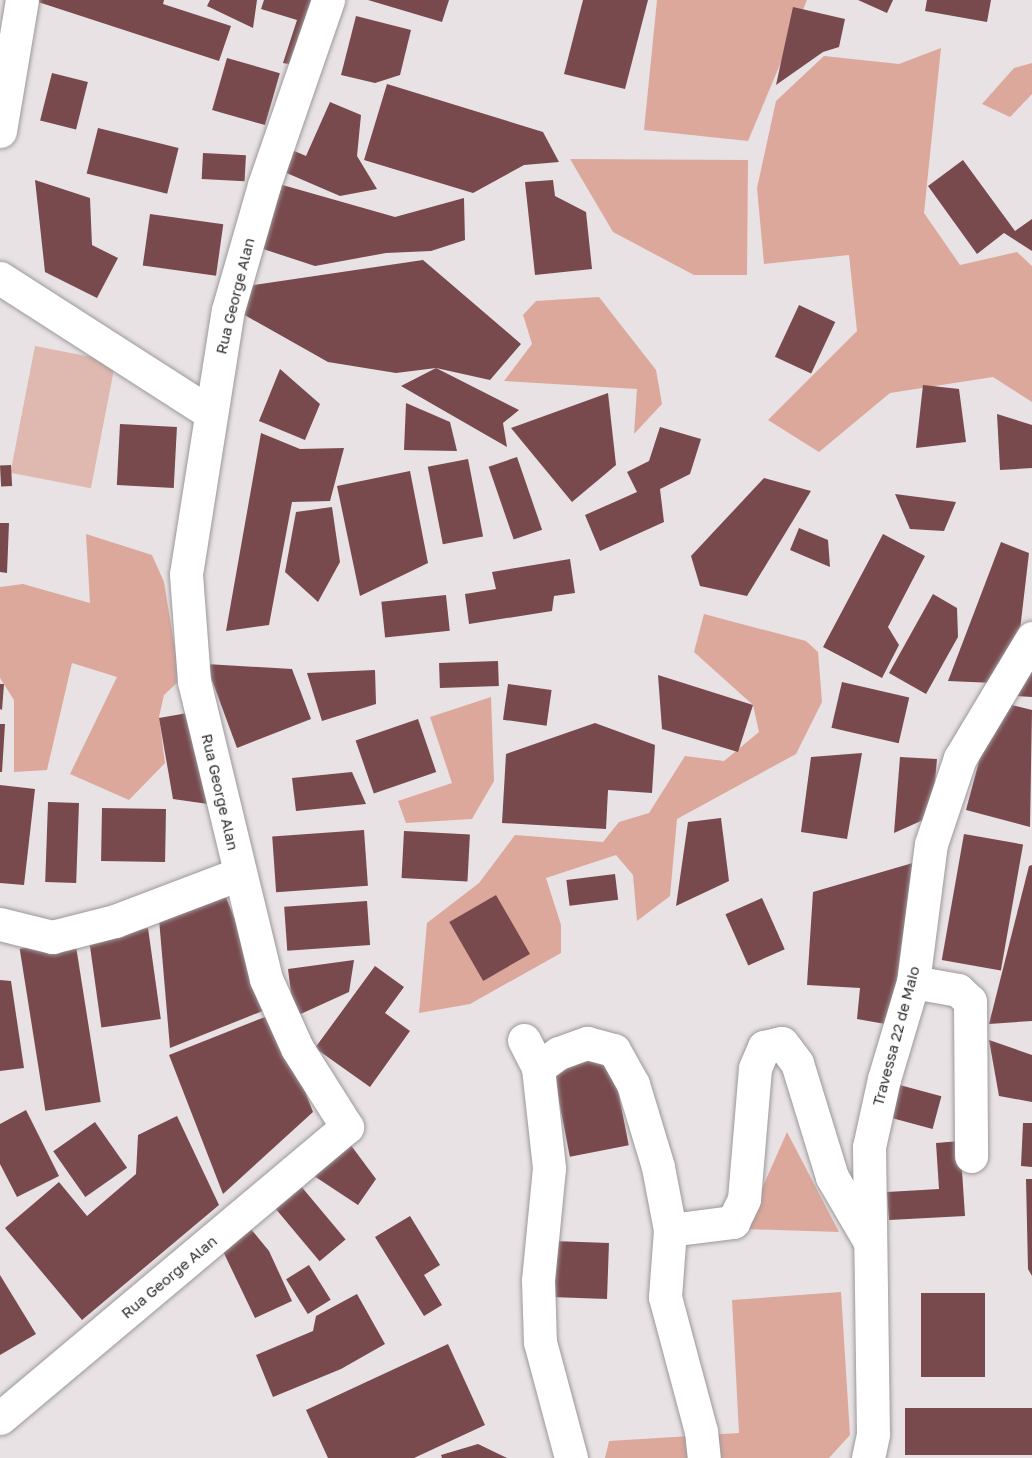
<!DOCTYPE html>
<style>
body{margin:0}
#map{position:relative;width:1032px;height:1458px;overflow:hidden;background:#e8e2e4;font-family:"Golos Text",sans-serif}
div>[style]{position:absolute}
.green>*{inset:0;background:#dfb9af;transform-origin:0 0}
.forest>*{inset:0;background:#dca89c}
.building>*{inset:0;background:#78494d;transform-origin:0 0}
.roads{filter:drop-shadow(0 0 2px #9d989a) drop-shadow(0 0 2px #9d989a)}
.street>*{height:33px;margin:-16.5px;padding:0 16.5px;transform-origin:16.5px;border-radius:16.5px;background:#fff}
span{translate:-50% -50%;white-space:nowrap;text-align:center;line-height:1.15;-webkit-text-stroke:6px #fff;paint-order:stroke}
.street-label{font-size:15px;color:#312f30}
</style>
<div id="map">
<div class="green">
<div style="left:35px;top:346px;width:82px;height:129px;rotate:11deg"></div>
</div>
<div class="forest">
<div style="clip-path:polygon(657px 0,807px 0,748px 141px,644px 130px)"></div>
<div style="clip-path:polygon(941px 48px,924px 213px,960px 265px,1017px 252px,1032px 266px,1032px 402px,993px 377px,890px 393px,819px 452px,768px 420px,857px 331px,849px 255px,764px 264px,757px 188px,776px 101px,824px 56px,899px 64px)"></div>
<div style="clip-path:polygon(1032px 63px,1032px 94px,1010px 117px,982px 104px,1014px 68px)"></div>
<div style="clip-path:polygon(570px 159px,748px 160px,747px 275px,694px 275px,613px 232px)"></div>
<div style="clip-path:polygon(599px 297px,656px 370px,662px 404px,634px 434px,637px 389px,504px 381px,532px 344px,523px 315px,536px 301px)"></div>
<div style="clip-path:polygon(86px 534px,152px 555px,164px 582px,180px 680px,164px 695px,159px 717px,165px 763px,129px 800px,70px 774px,117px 677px,72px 663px,47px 770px,14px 772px,14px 700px,0 678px,0 587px,23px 584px,90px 603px)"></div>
<div style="clip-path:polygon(704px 614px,806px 641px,818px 652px,822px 702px,796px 754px,677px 819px,670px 896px,637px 921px,633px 875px,616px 855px,546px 878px,561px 925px,561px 953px,470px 1004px,419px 1013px,427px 923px,479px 883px,515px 835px,603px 842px,619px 822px,649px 813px,685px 756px,724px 761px,759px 732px,753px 705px,694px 652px)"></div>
<div style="clip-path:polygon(491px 697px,494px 781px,472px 819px,406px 823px,398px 801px,452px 783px,430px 717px)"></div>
<div style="clip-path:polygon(787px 1132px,839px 1232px,744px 1229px)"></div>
<div style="clip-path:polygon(841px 1292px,850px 1435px,829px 1458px,605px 1458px,609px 1441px,739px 1433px,732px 1300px)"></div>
</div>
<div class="building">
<div style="clip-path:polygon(32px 0,164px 0,163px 4px,231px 26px,219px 61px)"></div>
<div style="clip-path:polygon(210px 0,257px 0,253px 28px,207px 6px)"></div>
<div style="clip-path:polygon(264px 0,319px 0,295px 65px,283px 63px,297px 20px,261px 9px)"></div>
<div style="clip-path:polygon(368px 0,449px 0,442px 22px)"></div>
<div style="clip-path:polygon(583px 0,648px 0,625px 89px,564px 74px)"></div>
<div style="clip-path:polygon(858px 0,893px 0,887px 13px)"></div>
<div style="clip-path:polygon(927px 0,991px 0,987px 22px,925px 11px)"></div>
<div style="clip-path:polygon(793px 7px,845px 19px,839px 47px,823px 52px,776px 85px)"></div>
<div style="clip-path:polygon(356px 16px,411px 30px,400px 75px,375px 83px,341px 75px)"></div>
<div style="left:227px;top:58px;width:55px;height:54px;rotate:16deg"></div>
<div style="left:52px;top:73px;width:37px;height:49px;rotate:14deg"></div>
<div style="clip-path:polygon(387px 84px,543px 132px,559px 162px,524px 165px,473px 193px,364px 160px)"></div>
<div style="clip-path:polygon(330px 102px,361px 115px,357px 156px,377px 189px,340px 196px,282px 171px,292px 150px,306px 156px)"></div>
<div style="left:98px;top:128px;width:83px;height:47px;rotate:14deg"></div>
<div style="left:203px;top:153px;width:43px;height:26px;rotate:3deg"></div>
<div style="clip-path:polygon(963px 160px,1015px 231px,1032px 219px,1032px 251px,1004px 233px,977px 254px,928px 186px)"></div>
<div style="clip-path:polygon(35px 180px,90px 198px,92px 245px,118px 258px,97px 298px,45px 272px)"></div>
<div style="clip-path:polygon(553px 180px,555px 196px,586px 212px,592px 269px,535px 275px,525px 182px)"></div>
<div style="clip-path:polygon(279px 184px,395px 217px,464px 198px,465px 240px,431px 251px,386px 253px,315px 266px,257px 247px)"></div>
<div style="left:150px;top:214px;width:74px;height:52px;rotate:8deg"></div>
<div style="clip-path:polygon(423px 260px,521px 344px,490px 380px,436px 368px,396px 373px,328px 362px,241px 313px,247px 286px)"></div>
<div style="left:799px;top:305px;width:40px;height:57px;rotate:25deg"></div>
<div style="clip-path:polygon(436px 368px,519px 410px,503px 423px,507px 447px,401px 386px)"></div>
<div style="clip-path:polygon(280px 369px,320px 404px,305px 440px,259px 421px)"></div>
<div style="clip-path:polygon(923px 385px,959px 389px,966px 442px,916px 448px)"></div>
<div style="clip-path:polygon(608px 393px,616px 465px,572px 502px,511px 428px)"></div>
<div style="clip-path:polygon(406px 403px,450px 422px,457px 451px,404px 450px)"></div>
<div style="clip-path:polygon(997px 414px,1032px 425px,1032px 468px,1000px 470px)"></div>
<div style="left:120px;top:424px;width:57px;height:61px;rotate:3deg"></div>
<div style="clip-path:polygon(660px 427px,701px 439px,690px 474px,660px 489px,664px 522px,600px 551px,585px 515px,637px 492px,627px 472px,649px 461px)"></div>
<div style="clip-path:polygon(261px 433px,300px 449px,344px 448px,330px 501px,292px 502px,269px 625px,226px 631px)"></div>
<div style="left:517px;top:457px;width:77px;height:30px;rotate:71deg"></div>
<div style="left:468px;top:459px;width:79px;height:41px;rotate:79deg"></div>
<div style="left:11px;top:465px;width:21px;height:11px;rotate:87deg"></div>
<div style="clip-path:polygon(410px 471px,428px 563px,360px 596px,337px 486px)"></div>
<div style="clip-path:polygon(764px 478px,811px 491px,747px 596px,700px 586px,691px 556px)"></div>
<div style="clip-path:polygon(895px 494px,956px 502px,944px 531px,910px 529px)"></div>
<div style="clip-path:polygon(332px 507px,340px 562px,318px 602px,285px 572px,296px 512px)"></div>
<div style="clip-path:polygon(0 523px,9px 523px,7px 573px,0 572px)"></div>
<div style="clip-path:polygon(799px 528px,828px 540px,830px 567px,790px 550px)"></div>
<div style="clip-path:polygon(883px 534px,925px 556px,888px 627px,899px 645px,882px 678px,823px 647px)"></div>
<div style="clip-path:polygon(1001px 542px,1029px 553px,1020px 630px,994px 683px,948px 681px)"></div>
<div style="clip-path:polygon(570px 559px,575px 593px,554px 596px,552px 611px,469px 624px,465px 594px,496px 589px,492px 572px)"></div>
<div style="clip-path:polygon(933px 594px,957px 608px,958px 637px,926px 694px,889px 673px)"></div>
<div style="left:446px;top:595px;width:36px;height:65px;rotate:84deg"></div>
<div style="left:498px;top:661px;width:25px;height:59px;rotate:88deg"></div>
<div style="clip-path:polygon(1032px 662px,1032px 697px,1015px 696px)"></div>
<div style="clip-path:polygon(206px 664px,292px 669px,311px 719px,237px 748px)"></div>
<div style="clip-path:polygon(375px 670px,376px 704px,322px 721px,307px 673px)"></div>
<div style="clip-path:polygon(658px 675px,753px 705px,738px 752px,662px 729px)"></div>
<div style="left:842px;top:682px;width:69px;height:47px;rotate:13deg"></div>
<div style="clip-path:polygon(0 684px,4px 684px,2px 710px,0 709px)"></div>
<div style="left:508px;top:684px;width:44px;height:36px;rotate:8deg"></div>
<div style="clip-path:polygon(995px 701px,1032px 710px,1030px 827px,966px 810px)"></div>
<div style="clip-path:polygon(193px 712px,208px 804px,173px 799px,159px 718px)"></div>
<div style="left:418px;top:719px;width:56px;height:66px;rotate:71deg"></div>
<div style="clip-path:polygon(595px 723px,655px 745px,652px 793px,608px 790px,606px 829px,502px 823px,506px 754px)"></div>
<div style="clip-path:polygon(0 724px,5px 724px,2px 772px,0 772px)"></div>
<div style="clip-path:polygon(862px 753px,847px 839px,801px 832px,811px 757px)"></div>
<div style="clip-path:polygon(900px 757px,937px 759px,932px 816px,894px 833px)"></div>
<div style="clip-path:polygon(352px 772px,366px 804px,296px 811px,292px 778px)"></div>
<div style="clip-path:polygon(0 785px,35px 789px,24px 885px,0 883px)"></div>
<div style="left:48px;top:802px;width:31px;height:80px;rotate:2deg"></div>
<div style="left:102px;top:808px;width:64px;height:53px;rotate:1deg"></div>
<div style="clip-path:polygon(721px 818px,729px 881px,676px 906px,688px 822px)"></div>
<div style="left:364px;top:830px;width:56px;height:92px;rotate:86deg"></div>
<div style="left:404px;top:831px;width:66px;height:47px;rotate:3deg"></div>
<div style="left:964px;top:834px;width:60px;height:128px;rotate:10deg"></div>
<div style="clip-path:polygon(923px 860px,891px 1025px,857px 1019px,860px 988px,807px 985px,813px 892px)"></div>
<div style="clip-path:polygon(1032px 865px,1032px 1021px,989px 1024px,1029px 866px)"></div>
<div style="left:615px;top:874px;width:26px;height:49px;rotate:83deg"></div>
<div style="clip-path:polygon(224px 892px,270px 1008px,170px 1048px,159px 919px)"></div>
<div style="left:496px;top:895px;width:68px;height:54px;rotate:60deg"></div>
<div style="left:762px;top:898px;width:56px;height:40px;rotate:66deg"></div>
<div style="left:367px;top:901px;width:44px;height:83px;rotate:86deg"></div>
<div style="left:148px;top:928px;width:92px;height:60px;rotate:82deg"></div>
<div style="left:75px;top:940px;width:164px;height:56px;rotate:81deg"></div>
<div style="clip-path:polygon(354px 960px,349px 992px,294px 1017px,288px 969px)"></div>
<div style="clip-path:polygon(375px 966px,404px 987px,385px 1013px,410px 1031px,370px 1087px,315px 1048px)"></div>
<div style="clip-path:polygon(0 980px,11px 981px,24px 1068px,0 1071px)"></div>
<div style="clip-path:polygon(275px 1013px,313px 1112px,223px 1194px,169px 1055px)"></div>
<div style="clip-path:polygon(989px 1040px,1032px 1055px,1032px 1102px,999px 1096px)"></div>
<div style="left:611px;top:1054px;width:93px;height:60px;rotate:79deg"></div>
<div style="left:896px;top:1084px;width:47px;height:34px;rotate:15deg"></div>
<div style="clip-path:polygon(26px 1110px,59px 1176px,17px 1197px,0 1164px,0 1124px)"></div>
<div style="clip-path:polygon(177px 1116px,219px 1205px,82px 1320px,5px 1228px,59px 1182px,87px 1216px,136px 1174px,138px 1135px)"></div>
<div style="left:95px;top:1122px;width:56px;height:51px;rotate:55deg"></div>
<div style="clip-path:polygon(1023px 1123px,1032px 1123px,1032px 1167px,1021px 1166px)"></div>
<div style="clip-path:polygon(347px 1140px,376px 1179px,358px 1205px,305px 1170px)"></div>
<div style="clip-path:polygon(960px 1141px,965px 1216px,889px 1220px,887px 1192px,939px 1189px,936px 1143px)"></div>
<div style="clip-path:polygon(1026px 1179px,1032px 1179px,1032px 1276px,1028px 1269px)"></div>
<div style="left:300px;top:1185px;width:71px;height:34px;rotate:50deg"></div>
<div style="clip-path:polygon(410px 1216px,440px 1265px,424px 1275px,442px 1305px,424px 1316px,375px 1237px)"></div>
<div style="clip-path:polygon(246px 1223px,269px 1251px,292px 1301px,255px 1318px,220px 1245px)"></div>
<div style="left:553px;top:1241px;width:56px;height:56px;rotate:2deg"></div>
<div style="left:309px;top:1265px;width:41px;height:27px;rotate:58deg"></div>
<div style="clip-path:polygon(0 1275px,36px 1334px,0 1355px)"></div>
<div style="left:921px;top:1293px;width:64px;height:84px"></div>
<div style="clip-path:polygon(357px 1294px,385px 1344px,341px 1369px,273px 1397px,256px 1355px,313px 1331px,316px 1316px)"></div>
<div style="clip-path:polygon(448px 1344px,485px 1425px,414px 1458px,328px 1458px,306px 1410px)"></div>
<div style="left:1032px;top:1408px;width:47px;height:127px;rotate:90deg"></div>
<div style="clip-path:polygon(478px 1444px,507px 1458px,442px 1458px,441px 1455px)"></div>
</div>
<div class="roads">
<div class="street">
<div style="left:0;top:131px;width:133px;rotate:-80.5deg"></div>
<div style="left:0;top:278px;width:250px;rotate:32.7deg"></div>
<div style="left:0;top:924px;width:54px;rotate:14deg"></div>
<div style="left:52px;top:937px;width:65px;rotate:-14.3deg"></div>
<div style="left:115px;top:921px;width:133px;rotate:-20.8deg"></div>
<div style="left:913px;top:982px;width:46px;rotate:10.1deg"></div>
<div style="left:958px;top:990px;width:16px;rotate:43deg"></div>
<div style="left:970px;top:1001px;width:155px;rotate:89.6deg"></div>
<div style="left:524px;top:1040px;width:31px;rotate:63deg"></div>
<div style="left:538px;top:1068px;width:101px;rotate:83.7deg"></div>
<div style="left:549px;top:1168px;width:113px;rotate:95.6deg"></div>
<div style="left:538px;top:1280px;width:62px;rotate:88.2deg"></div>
<div style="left:540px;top:1342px;width:120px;rotate:75deg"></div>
<div style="left:538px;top:1068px;width:26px;rotate:-36deg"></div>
<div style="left:559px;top:1053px;width:30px;rotate:-20deg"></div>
<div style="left:587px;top:1043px;width:28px;rotate:15deg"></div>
<div style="left:614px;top:1050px;width:39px;rotate:61deg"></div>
<div style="left:633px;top:1084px;width:87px;rotate:73.2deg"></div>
<div style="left:658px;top:1167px;width:64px;rotate:79.2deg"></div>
<div style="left:670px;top:1230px;width:67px;rotate:94.3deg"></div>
<div style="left:665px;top:1297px;width:139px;rotate:75deg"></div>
<div style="left:701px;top:1431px;width:27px;rotate:84deg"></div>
<div style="left:670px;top:1230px;width:64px;rotate:-7.2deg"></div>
<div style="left:733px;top:1222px;width:25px;rotate:-64deg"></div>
<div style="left:744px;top:1199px;width:131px;rotate:-85.2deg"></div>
<div style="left:755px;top:1068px;width:23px;rotate:-67deg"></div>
<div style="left:764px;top:1047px;width:18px;rotate:-13deg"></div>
<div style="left:782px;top:1043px;width:25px;rotate:53deg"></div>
<div style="left:797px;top:1063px;width:119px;rotate:72.9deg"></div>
<div style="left:832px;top:1177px;width:75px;rotate:59.7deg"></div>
<div style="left:0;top:1418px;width:453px;rotate:-40deg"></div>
<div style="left:347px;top:1127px;width:93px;rotate:-122.3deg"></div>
<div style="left:297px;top:1048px;width:76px;rotate:-114.2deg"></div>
<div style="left:266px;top:979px;width:307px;rotate:-103.6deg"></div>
<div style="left:194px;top:681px;width:107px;rotate:-94.3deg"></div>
<div style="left:186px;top:574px;width:267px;rotate:-81deg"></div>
<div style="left:228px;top:310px;width:130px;rotate:-73.9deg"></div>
<div style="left:264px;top:185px;width:196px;rotate:-70.9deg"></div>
<div style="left:868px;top:1458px;width:25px;rotate:-78deg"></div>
<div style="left:873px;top:1434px;width:287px;rotate:-90.8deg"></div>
<div style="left:869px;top:1147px;width:70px;rotate:-77.6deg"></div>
<div style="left:884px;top:1079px;width:101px;rotate:-73.4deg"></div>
<div style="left:913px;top:982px;width:139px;rotate:-82.6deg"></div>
<div style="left:931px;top:844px;width:91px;rotate:-71.4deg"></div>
<div style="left:960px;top:758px;width:140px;rotate:-59deg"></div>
</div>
</div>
<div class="street-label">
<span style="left:235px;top:296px;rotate:-76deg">Rua George Alan</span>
<span style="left:220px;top:792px;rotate:77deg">Rua George Alan</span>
<span style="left:896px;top:1036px;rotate:-75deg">Travessa 22 de Maio</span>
<span style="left:169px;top:1277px;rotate:-40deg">Rua George Alan</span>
</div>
</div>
